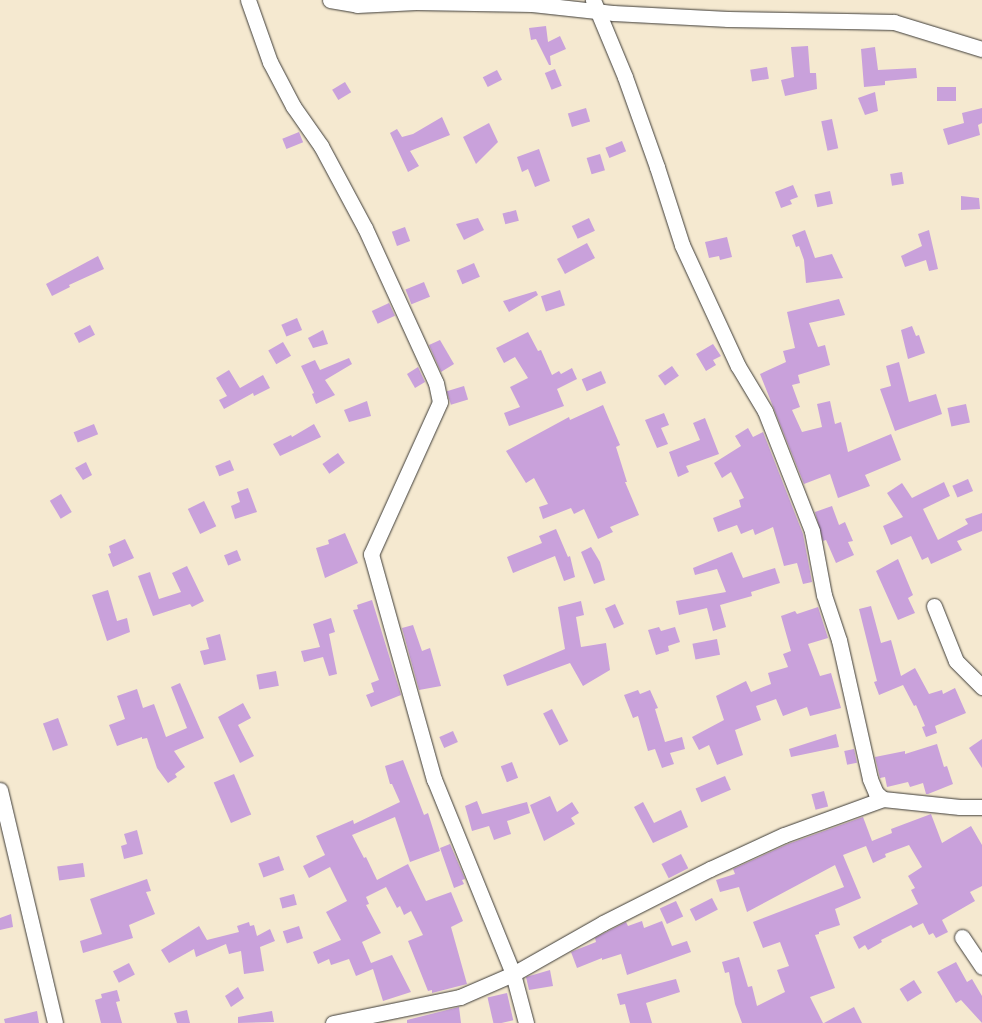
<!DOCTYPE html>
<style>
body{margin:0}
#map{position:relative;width:982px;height:1023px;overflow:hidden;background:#f5e9d0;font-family:"Sorts Mill Goudy",serif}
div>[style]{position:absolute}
.building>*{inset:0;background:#c9a1db;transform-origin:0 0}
.roads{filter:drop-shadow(0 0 1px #3d3b37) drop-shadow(0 0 1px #3d3b37)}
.minor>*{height:15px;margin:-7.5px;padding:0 7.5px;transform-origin:7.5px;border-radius:7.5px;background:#fff}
span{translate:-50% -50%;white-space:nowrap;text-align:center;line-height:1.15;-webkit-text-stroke:5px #fcf5e5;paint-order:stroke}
</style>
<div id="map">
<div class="building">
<div style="clip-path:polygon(546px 26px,548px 42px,560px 36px,566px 49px,550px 56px,551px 65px,549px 65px,536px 39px,531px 40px,529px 28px)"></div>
<div style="clip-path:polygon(808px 46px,810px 73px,816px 73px,817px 89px,785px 96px,781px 80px,794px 77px,791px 47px)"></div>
<div style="clip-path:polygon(875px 47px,878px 70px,916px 68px,917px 78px,885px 81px,885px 85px,864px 87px,861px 49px)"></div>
<div style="left:767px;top:67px;width:12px;height:17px;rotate:81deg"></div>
<div style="left:555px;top:69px;width:18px;height:11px;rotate:68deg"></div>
<div style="left:497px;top:70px;width:11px;height:16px;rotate:63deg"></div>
<div style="left:345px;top:82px;width:12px;height:15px;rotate:59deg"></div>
<div style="left:937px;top:87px;width:19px;height:14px"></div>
<div style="clip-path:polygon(875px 92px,878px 111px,865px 115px,858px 98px)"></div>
<div style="left:586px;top:108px;width:14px;height:19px;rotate:73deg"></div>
<div style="clip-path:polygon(982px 108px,982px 123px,978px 125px,980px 135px,948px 145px,943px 129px,964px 123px,962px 113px)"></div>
<div style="clip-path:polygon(442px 117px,450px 135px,410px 151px,419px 166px,408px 172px,390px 133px,397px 129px,402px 137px,413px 134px)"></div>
<div style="left:832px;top:119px;width:30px;height:11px;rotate:78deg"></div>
<div style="clip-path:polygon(489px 123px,498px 142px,476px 164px,463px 137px)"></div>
<div style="left:299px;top:132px;width:11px;height:18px;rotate:68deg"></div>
<div style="left:622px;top:141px;width:11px;height:18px;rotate:68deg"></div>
<div style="clip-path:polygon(539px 149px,550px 181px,535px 187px,528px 169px,522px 172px,517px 157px)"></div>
<div style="left:600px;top:154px;width:17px;height:14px;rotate:73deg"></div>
<div style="left:902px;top:172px;width:12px;height:12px;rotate:81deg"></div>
<div style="clip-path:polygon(793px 185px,798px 197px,790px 200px,792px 204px,781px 208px,775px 192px)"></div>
<div style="left:830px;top:191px;width:13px;height:16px;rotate:77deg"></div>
<div style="clip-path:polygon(961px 196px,979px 198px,980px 209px,961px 210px)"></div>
<div style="left:516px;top:210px;width:11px;height:14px;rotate:75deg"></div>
<div style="clip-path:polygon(478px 218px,484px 230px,464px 240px,456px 224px)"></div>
<div style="left:589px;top:218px;width:14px;height:19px;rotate:65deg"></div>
<div style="left:405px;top:227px;width:15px;height:14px;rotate:70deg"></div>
<div style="clip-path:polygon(805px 230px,815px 258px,832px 254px,843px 278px,806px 283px,804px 260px,799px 246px,796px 247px,792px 235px)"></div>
<div style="clip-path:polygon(929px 230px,938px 269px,929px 271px,926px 260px,905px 267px,901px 256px,922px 246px,918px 234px)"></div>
<div style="clip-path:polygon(727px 237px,732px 257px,720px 260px,719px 256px,709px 258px,705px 242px)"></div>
<div style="left:587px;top:243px;width:17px;height:34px;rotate:62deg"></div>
<div style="clip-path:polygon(98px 256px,104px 269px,69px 285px,70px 287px,52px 296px,46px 284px)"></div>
<div style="left:474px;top:263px;width:15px;height:19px;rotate:67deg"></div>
<div style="left:424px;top:282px;width:16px;height:20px;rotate:68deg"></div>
<div style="left:560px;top:290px;width:16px;height:20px;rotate:72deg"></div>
<div style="clip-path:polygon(536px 291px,538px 295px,509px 312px,503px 301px)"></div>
<div style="clip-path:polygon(839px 299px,845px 315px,809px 323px,818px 347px,825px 345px,830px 365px,798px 375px,800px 383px,792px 385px,800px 407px,792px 410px,802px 432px,822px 427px,817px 404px,830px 401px,835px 424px,841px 422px,848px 452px,891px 434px,901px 460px,865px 475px,870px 486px,838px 498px,830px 474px,804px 484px,760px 374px,786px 362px,783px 351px,795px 348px,787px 312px)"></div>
<div style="left:389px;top:303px;width:14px;height:19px;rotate:65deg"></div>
<div style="left:297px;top:318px;width:13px;height:17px;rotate:67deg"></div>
<div style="left:90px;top:325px;width:11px;height:18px;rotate:63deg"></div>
<div style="clip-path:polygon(912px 326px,916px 336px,919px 335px,925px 353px,908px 359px,901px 330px)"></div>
<div style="clip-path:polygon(323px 330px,328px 344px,313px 348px,308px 338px)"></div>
<div style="clip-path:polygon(528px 332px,538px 351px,541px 350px,552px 375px,559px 371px,561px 374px,572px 368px,577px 379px,557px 389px,564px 406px,509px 426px,504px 413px,520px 407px,510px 387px,528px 378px,515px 357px,504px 363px,496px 348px)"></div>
<div style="clip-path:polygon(440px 340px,454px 364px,441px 372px,429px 345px)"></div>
<div style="left:283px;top:342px;width:16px;height:17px;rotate:60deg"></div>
<div style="clip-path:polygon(713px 344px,721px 356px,713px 360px,716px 365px,706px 371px,696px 354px)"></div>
<div style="clip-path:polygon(349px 358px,352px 364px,325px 380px,335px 395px,316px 404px,312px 394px,314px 393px,301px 366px,315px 360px,320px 370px)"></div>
<div style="clip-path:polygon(899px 362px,909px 402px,936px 394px,942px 414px,895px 431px,880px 389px,891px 386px,886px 366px)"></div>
<div style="left:672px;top:366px;width:12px;height:17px;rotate:55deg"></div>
<div style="clip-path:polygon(418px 367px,425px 382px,415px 388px,407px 374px)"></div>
<div style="clip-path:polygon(229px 370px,240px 388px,263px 375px,270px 388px,254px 396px,253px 393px,224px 409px,219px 400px,227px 396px,216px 378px)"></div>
<div style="left:601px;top:371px;width:13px;height:21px;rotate:67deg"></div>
<div style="left:464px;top:386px;width:14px;height:18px;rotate:73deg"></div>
<div style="clip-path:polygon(367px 401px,371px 416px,349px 422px,344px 410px)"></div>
<div style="left:966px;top:404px;width:19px;height:19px;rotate:78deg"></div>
<div style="clip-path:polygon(603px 405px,620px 445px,616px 447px,627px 482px,625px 482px,639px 515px,610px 527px,613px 532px,598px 539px,584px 509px,574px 514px,571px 508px,543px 519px,539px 507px,548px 504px,534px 478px,526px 483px,506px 451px,569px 417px,570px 420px)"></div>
<div style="clip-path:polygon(664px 413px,669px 425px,661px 428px,668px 444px,657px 448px,645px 420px)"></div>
<div style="clip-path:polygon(705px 418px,719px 454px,686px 466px,689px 472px,678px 477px,669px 452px,700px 440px,693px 423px)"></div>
<div style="left:94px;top:424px;width:11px;height:22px;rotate:68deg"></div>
<div style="clip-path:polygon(314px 424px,321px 437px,280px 456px,273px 444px,291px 435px,292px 437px)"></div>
<div style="clip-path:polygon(748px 428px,753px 437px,763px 432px,803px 534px,812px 582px,803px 584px,797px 563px,784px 566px,773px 527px,755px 535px,753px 529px,741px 534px,737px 525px,718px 532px,713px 518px,741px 507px,739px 500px,744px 498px,731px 472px,722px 478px,714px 463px,741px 446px,735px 436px)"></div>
<div style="left:338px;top:453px;width:12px;height:19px;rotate:55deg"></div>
<div style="left:230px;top:460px;width:11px;height:16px;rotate:68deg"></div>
<div style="clip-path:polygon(86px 462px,92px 475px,83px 480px,75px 468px)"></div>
<div style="left:968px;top:479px;width:13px;height:17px;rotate:67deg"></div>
<div style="clip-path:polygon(944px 482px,950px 496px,923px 509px,938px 540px,968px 524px,965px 519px,982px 513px,982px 531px,957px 541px,962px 550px,931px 564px,928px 557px,922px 560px,911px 536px,891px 545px,883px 526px,903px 517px,887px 493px,902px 483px,912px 498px)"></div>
<div style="clip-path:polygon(248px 488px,257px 512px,235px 519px,231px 506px,240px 502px,237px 492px)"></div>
<div style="left:61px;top:494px;width:21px;height:13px;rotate:59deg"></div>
<div style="left:204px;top:501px;width:28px;height:18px;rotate:64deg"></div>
<div style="clip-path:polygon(832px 506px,839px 525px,845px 522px,853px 541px,848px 542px,854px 555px,836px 563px,826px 540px,823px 541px,815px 512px)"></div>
<div style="clip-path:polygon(556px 529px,568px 557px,570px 556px,575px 577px,564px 581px,555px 556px,513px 573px,507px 557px,542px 543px,539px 536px)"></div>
<div style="clip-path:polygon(345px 533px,358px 563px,325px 578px,316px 548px,329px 544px,328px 540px)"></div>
<div style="clip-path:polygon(125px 539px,134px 558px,113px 567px,108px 554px,111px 553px,109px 546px)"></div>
<div style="clip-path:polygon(591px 547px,600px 562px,605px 580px,594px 584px,581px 552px)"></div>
<div style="left:237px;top:550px;width:11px;height:14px;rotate:68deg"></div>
<div style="clip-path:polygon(732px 552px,743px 578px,775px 568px,780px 583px,751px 592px,752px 596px,720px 605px,726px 627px,713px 631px,707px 608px,679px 615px,676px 601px,726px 592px,717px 569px,695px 575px,693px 568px)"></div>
<div style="clip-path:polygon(898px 559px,913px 595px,908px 598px,915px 613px,898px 620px,876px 571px)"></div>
<div style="clip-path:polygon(187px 566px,204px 601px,192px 607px,190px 604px,153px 616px,138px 576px,150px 572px,159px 599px,181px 592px,172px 573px)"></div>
<div style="clip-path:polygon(108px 590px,117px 621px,127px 618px,130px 632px,107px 641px,92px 595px)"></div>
<div style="clip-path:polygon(372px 600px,401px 695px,371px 707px,366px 695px,374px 692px,371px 683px,379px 680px,353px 610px,358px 609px,357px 605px)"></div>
<div style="clip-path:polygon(581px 601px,584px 615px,576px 617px,581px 647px,606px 643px,610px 670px,583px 686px,570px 663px,507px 686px,503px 675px,565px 649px,558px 607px)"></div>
<div style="left:615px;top:604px;width:22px;height:11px;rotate:66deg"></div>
<div style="clip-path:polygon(871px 606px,881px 643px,891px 640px,901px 676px,915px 668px,929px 694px,942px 690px,943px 694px,955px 688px,966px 713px,935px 726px,937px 733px,926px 737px,922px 727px,925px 726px,916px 705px,914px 706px,903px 685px,879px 695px,874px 682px,877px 681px,859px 609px)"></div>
<div style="clip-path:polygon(818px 607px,828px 638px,808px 644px,820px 676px,831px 673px,841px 708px,810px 716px,807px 707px,783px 716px,776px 699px,756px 706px,761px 720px,735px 730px,743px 755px,717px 765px,709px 745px,699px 750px,692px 737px,724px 720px,716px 696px,746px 681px,751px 692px,771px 684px,768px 673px,788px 667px,783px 654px,791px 651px,781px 616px,795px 611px,797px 614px)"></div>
<div style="clip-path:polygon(331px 618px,335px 632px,329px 634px,337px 674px,329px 676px,323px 657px,304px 662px,301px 651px,320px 647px,313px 624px)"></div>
<div style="clip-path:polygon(413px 625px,422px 651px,430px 648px,441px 686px,419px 690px,402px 628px)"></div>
<div style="clip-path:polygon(659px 627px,661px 631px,675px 627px,680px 642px,668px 646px,669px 651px,656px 655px,648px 630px)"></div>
<div style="clip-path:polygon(220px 634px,226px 660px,204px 665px,200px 651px,209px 649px,206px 638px)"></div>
<div style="left:717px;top:639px;width:16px;height:25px;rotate:79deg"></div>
<div style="left:276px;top:671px;width:15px;height:20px;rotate:79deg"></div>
<div style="clip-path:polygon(180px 683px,204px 738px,174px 751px,185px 767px,175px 774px,177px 777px,168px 783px,157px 768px,147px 738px,142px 739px,142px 737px,117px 746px,109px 725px,125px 719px,117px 696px,137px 689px,143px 708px,154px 704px,166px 737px,187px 728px,171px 687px)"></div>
<div style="clip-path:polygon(638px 690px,640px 694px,650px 690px,658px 708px,655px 709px,665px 742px,682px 737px,685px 749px,670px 753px,674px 764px,662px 768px,655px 749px,648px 751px,638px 716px,633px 718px,624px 695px)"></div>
<div style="clip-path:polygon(243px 703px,251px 718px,238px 725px,254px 756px,240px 763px,218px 717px)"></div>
<div style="left:552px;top:709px;width:36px;height:10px;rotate:63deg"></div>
<div style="left:58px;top:718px;width:29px;height:16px;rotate:70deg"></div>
<div style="left:453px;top:731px;width:12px;height:15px;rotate:66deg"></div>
<div style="clip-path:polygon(836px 734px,839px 747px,791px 757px,789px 749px)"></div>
<div style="clip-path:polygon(982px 739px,982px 768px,969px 748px)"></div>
<div style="clip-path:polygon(937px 744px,944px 767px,947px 766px,953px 784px,928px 794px,926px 794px,923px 783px,910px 787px,908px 782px,887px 787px,885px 777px,880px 778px,875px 757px,905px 751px,905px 754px)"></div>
<div style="left:854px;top:749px;width:14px;height:10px;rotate:78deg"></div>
<div style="clip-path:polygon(403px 760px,424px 815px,428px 813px,440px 851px,410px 862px,395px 817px,352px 835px,364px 858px,366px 857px,377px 880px,408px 864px,426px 901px,451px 892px,463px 921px,451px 927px,467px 984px,432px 993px,432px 990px,428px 991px,408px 941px,423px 935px,411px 911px,404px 915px,400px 906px,397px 908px,386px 887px,366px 897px,369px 904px,366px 905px,381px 933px,362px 942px,371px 963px,392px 955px,411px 992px,383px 1001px,373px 969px,356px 976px,349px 959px,331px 965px,329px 959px,318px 964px,313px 952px,341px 940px,326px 912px,347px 901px,330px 867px,309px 878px,303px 866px,325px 855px,316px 836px,353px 820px,354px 824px,400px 802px,392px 784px,390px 784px,385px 766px)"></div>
<div style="left:512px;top:762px;width:17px;height:12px;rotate:69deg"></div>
<div style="left:234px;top:774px;width:44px;height:22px;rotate:67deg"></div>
<div style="left:725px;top:776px;width:15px;height:32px;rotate:67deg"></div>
<div style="left:824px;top:791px;width:16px;height:13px;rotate:75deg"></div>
<div style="clip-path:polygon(550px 796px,557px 812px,572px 802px,579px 813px,571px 818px,575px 824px,544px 841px,530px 805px)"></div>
<div style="clip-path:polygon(477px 801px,482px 814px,527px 802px,530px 813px,507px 821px,511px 834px,494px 840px,489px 826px,472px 831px,465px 806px)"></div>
<div style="clip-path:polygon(643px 802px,654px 823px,681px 810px,688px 827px,653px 843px,634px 807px)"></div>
<div style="clip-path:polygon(931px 814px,942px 843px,971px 826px,982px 845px,982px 886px,970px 892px,975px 901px,942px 920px,948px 932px,936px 938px,933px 933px,929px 935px,923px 923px,913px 928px,911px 925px,881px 940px,882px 942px,868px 950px,865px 945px,859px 949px,853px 937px,918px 904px,911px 890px,915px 888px,908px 876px,922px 867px,909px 845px,885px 854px,886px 857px,873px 863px,866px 846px,843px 855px,861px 898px,835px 909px,840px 925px,819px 932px,819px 934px,815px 935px,835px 988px,810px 997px,823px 1023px,742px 1023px,735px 1004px,729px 972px,725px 973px,722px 962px,739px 957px,748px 987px,752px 986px,757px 1006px,785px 992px,777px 970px,789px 966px,780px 942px,763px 948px,753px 922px,844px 887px,835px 865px,747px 912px,739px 887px,720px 892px,716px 880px,735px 874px,733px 869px,788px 844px,863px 817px,872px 841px,892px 833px,891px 829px)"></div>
<div style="clip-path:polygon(137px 830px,143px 854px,124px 859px,121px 846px,127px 844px,124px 834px)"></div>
<div style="clip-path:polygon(450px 844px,465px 879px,462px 880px,464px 884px,454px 888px,440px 848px)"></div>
<div style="left:681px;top:854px;width:16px;height:22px;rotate:63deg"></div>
<div style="left:279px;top:856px;width:15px;height:22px;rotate:70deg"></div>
<div style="left:83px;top:863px;width:14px;height:26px;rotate:82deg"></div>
<div style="clip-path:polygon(147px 879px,151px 891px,146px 892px,155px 914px,129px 925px,133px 938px,83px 953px,80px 941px,102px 934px,90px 899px)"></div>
<div style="left:294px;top:894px;width:11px;height:15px;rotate:75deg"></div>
<div style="left:712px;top:898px;width:13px;height:25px;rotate:63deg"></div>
<div style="left:676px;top:901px;width:17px;height:18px;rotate:65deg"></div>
<div style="clip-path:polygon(11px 914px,13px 927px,0 930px,0 918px)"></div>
<div style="clip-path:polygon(642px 921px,644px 928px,662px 921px,672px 946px,687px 941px,691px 952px,627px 975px,621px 954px,602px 960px,602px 958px,577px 968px,571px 952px,596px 942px,595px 938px,626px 922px,628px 926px)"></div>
<div style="clip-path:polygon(249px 922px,250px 926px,254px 925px,257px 936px,270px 929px,275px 941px,260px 947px,264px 971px,244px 974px,241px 951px,229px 954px,226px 944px,196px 957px,194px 949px,169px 963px,161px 950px,199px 926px,207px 940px,239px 932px,237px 926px)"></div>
<div style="left:299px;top:926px;width:13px;height:17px;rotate:72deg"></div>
<div style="clip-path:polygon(956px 962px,967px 982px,972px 979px,982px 996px,982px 1023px,961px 1000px,956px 1003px,937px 972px)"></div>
<div style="left:129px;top:963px;width:13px;height:18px;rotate:63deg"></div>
<div style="clip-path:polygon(550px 970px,553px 986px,529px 990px,526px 977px)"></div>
<div style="clip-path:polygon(676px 979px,680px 992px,646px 1003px,652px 1023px,630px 1023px,625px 1004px,620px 1005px,617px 994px)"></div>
<div style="left:914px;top:980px;width:15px;height:17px;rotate:58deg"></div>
<div style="clip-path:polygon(238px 987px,244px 998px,231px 1007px,225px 996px)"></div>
<div style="clip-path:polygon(117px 990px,120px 1001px,116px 1002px,122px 1023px,101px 1023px,95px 1000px,102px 998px,101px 994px)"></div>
<div style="left:507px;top:993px;width:28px;height:20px;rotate:77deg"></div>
<div style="clip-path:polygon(459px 1007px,461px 1023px,407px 1023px,407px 1020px)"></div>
<div style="clip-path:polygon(854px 1007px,862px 1023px,824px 1023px)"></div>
<div style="clip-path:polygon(187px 1010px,190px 1023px,177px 1023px,174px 1013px)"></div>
<div style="clip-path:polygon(37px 1011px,39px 1023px,5px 1023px,4px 1019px)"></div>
<div style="clip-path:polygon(272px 1011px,274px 1022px,238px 1023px,238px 1017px)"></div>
</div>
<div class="roads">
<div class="minor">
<div style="left:248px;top:0;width:66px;rotate:70.5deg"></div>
<div style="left:270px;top:62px;width:50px;rotate:62.4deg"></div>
<div style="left:293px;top:106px;width:49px;rotate:55deg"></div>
<div style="left:321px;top:146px;width:93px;rotate:61.8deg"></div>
<div style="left:365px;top:228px;width:170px;rotate:65.4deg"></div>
<div style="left:436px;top:383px;width:19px;rotate:78deg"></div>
<div style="left:440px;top:402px;width:167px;rotate:114.4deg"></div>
<div style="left:371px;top:554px;width:234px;rotate:74.4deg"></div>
<div style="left:434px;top:779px;width:210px;rotate:67.9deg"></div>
<div style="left:513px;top:974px;width:51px;rotate:75.1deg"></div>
<div style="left:330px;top:0;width:27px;rotate:10deg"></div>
<div style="left:357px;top:5px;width:59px;rotate:-2.9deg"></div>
<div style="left:416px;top:2px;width:116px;rotate:1deg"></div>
<div style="left:532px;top:4px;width:81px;rotate:6.3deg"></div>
<div style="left:613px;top:13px;width:115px;rotate:3deg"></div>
<div style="left:728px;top:19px;width:166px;rotate:1deg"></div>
<div style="left:894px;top:22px;width:92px;rotate:17.1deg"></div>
<div style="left:593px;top:0;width:83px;rotate:67.4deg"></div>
<div style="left:625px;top:77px;width:96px;rotate:70.4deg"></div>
<div style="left:657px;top:167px;width:82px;rotate:72.2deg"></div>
<div style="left:682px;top:245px;width:133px;rotate:65.2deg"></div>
<div style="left:738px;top:366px;width:52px;rotate:59deg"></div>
<div style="left:765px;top:411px;width:129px;rotate:68.6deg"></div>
<div style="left:812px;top:531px;width:65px;rotate:79.4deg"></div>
<div style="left:824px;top:595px;width:47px;rotate:71.6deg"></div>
<div style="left:839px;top:640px;width:142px;rotate:77.4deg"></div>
<div style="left:870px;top:779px;width:15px;rotate:67deg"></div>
<div style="left:876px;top:793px;width:9px;rotate:41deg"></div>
<div style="left:883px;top:799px;width:77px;rotate:5.9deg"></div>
<div style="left:960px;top:807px;width:22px"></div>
<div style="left:934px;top:606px;width:59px;rotate:68.2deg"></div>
<div style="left:956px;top:661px;width:37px;rotate:45deg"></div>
<div style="left:0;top:790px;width:239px;rotate:76.7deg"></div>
<div style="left:962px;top:937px;width:36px;rotate:56deg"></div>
<div style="left:333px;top:1023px;width:130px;rotate:-11.6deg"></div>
<div style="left:460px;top:997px;width:58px;rotate:-23.5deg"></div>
<div style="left:513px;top:974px;width:103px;rotate:-29.5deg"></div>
<div style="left:603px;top:923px;width:120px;rotate:-26.8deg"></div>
<div style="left:710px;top:869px;width:81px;rotate:-24.7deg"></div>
<div style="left:784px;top:835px;width:105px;rotate:-20deg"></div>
</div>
</div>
</div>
